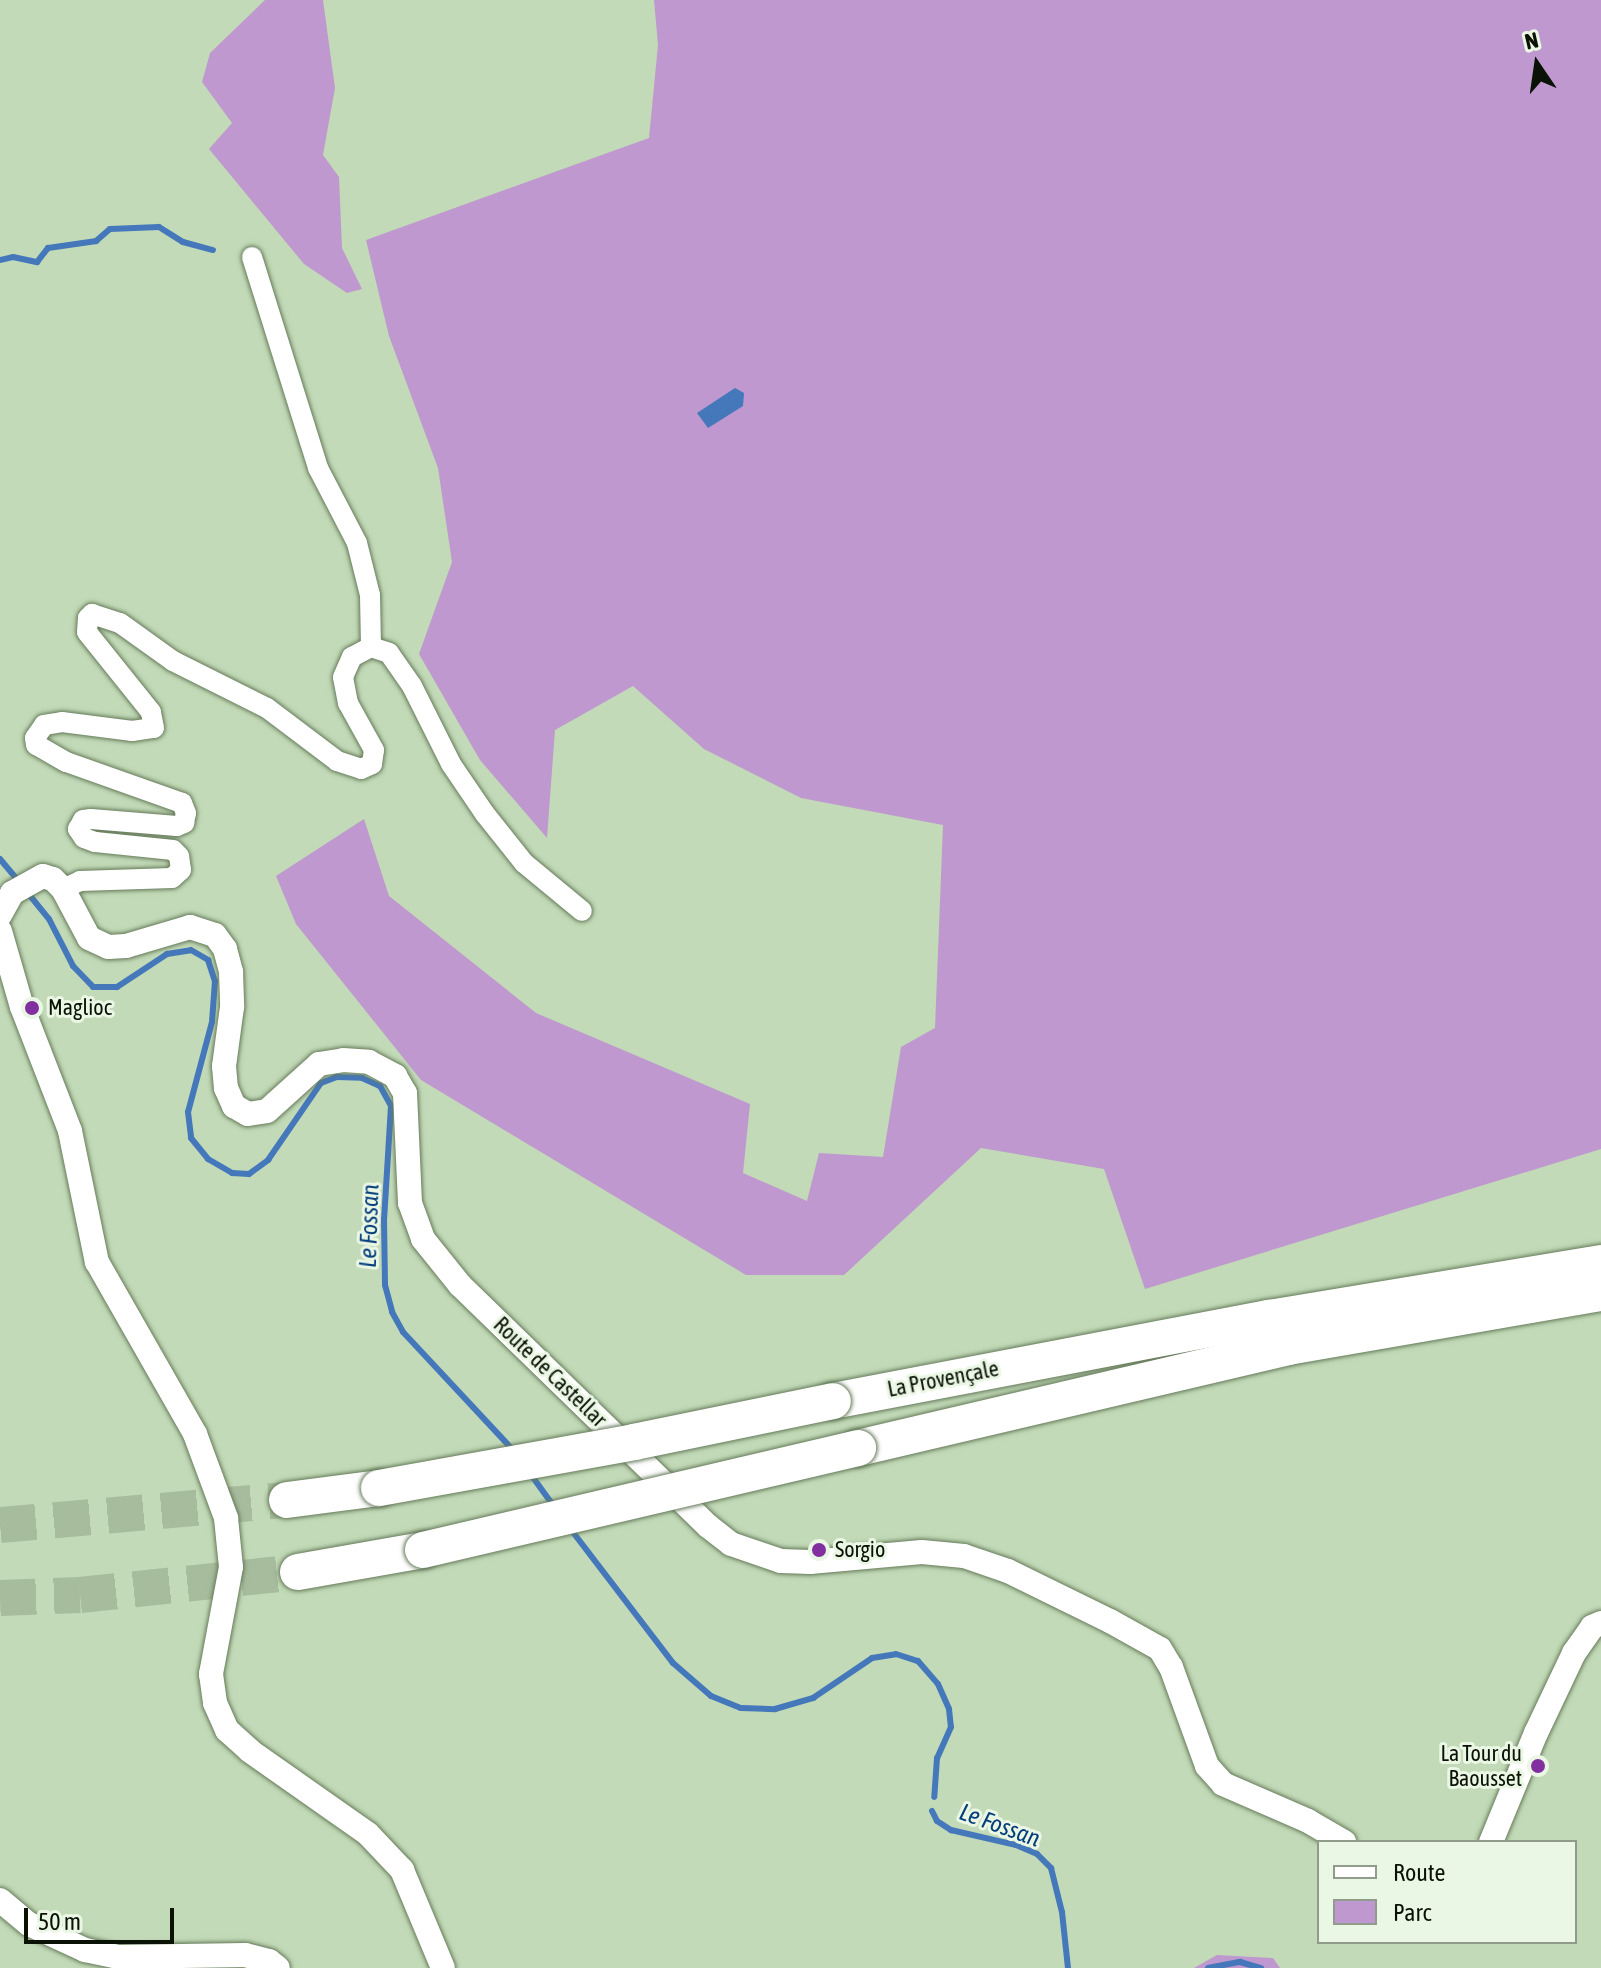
<!DOCTYPE html>
<meta charset="utf-8">
<style>
body{margin:0}
#map{position:relative;width:1601px;height:1968px;overflow:hidden;background:#c2dab7;font-family:"Asap Condensed",sans-serif}
div>[style]{position:absolute}
.green>*{inset:0;background:#be98ce}
.water>*{inset:0;background:#4478bb}
.stream>*{height:6px;margin:-3px;padding:0 3px;transform-origin:3px;border-radius:3px;background:#4478bb}
.motorway-tunnel>*{height:36px;margin-top:-18px;transform-origin:0;background:repeating-linear-gradient(90deg,#a6bc9c 0 36px,transparent 0 54px)}
.roads{filter:drop-shadow(0 0 2px #667b5b) drop-shadow(0 0 2px #667b5b)}
.minor>*{height:20px;margin:-10px;padding:0 10px;transform-origin:10px;border-radius:10px;background:#fff}
.tertiary>*{height:24px;margin:-12px;padding:0 12px;transform-origin:12px;border-radius:12px;background:#fff}
.motorway>*{height:36px;margin:-18px;padding:0 18px;transform-origin:18px;border-radius:18px;background:#fff}
.bridges{filter:drop-shadow(0 0 2px #667b5b) drop-shadow(0 0 2px #667b5b)}
.motorway-bridge>*{height:36px;margin:-18px;padding:0 18px;transform-origin:18px;border-radius:18px;background:#fff}
.dots>*{width:22px;height:22px;translate:-50% -50%;box-sizing:border-box;border:4px solid #ebf7e5;border-radius:50%}
span{translate:-50% -50%;white-space:nowrap;text-align:center;line-height:1.15;-webkit-text-stroke:6px #ebf7e5;paint-order:stroke}
.poi-label{font-size:22px;color:#0a1206}
.left{translate:0 -50%;text-align:left}
.right{translate:-100% -50%;text-align:right}
.street-label{font-size:22px;color:#0a1206}
.water-label{font-size:24px;color:#063e7d;font-style:italic}
.legend{position:absolute;left:1317px;top:1840px;width:260px;height:104px;box-sizing:border-box;background:#ebf7e5;border:2px solid #919b8c;margin:0;padding:10px 14px;list-style:none;font-size:24px;color:#0a1206}
.legend li{display:flex;align-items:center;gap:16px;height:40px}
.legend b{width:40px;border:2px solid #919b8c}
.north{position:absolute;left:1497px;top:24px;width:80px;height:80px;-webkit-text-stroke:6px #ebf7e5;paint-order:stroke;rotate:347deg;font-size:22px;font-weight:700;line-height:32px;text-align:center;color:#0a1206}
.north::after{content:'';display:block;margin:auto;width:28px;height:36px;background:#0a1206;clip-path:polygon(50% 0,100% 100%,50% 72%,0 100%)}
.scale{position:absolute;left:24px;top:1908px;width:150px;height:36px;box-sizing:border-box;border:4px solid #0a1206;border-top:0;padding-left:10px;font-size:24px;line-height:28px;white-space:nowrap;color:#0a1206;-webkit-text-stroke:6px #ebf7e5;paint-order:stroke}
</style>
<div id="map">
<div class="green">
<div style="clip-path:polygon(265px 0,323px 0,335px 88px,323px 155px,339px 177px,342px 248px,362px 289px,347px 293px,304px 264px,209px 149px,232px 123px,202px 82px,210px 53px)"></div>
<div style="clip-path:polygon(654px 0,1601px 0,1601px 1149px,1145px 1289px,1104px 1169px,981px 1148px,844px 1275px,746px 1275px,421px 1080px,296px 924px,276px 876px,364px 819px,389px 896px,536px 1013px,750px 1104px,743px 1173px,807px 1201px,819px 1153px,883px 1157px,901px 1047px,935px 1028px,943px 825px,801px 798px,704px 749px,633px 686px,555px 730px,547px 838px,480px 760px,419px 654px,452px 562px,438px 468px,389px 336px,366px 240px,649px 138px,658px 45px)"></div>
<div style="clip-path:polygon(1217px 1955px,1273px 1958px,1280px 1968px,1194px 1968px)"></div>
</div>
<div class="water">
<div style="clip-path:polygon(735px 388px,744px 393px,743px 406px,708px 428px,697px 413px)"></div>
</div>
<div class="stream">
<div style="left:0;top:260px;width:13px;rotate:-13deg"></div>
<div style="left:13px;top:257px;width:25px;rotate:12deg"></div>
<div style="left:37px;top:262px;width:18px;rotate:-52deg"></div>
<div style="left:48px;top:248px;width:49px;rotate:-8.3deg"></div>
<div style="left:96px;top:241px;width:18px;rotate:-41deg"></div>
<div style="left:110px;top:229px;width:49px;rotate:-2.3deg"></div>
<div style="left:159px;top:227px;width:28px;rotate:32deg"></div>
<div style="left:183px;top:242px;width:31px;rotate:15deg"></div>
<div style="left:0;top:859px;width:31px;rotate:50deg"></div>
<div style="left:27px;top:892px;width:35px;rotate:51deg"></div>
<div style="left:49px;top:919px;width:53px;rotate:62.9deg"></div>
<div style="left:73px;top:966px;width:29px;rotate:46deg"></div>
<div style="left:93px;top:987px;width:24px"></div>
<div style="left:117px;top:987px;width:60px;rotate:-33.4deg"></div>
<div style="left:167px;top:954px;width:24px;rotate:-9deg"></div>
<div style="left:191px;top:950px;width:20px;rotate:30deg"></div>
<div style="left:208px;top:960px;width:22px;rotate:72deg"></div>
<div style="left:215px;top:981px;width:41px;rotate:94.2deg"></div>
<div style="left:212px;top:1022px;width:93px;rotate:104.9deg"></div>
<div style="left:188px;top:1112px;width:26px;rotate:83deg"></div>
<div style="left:191px;top:1138px;width:27px;rotate:51deg"></div>
<div style="left:208px;top:1159px;width:28px;rotate:30deg"></div>
<div style="left:232px;top:1173px;width:17px;rotate:3deg"></div>
<div style="left:249px;top:1174px;width:24px;rotate:-36deg"></div>
<div style="left:268px;top:1160px;width:93px;rotate:-55.5deg"></div>
<div style="left:321px;top:1083px;width:17px;rotate:-21deg"></div>
<div style="left:337px;top:1077px;width:25px;rotate:2deg"></div>
<div style="left:362px;top:1078px;width:20px;rotate:24deg"></div>
<div style="left:380px;top:1086px;width:23px;rotate:61deg"></div>
<div style="left:391px;top:1106px;width:114px;rotate:93.5deg"></div>
<div style="left:384px;top:1220px;width:65px;rotate:89.1deg"></div>
<div style="left:385px;top:1285px;width:28px;rotate:75deg"></div>
<div style="left:392px;top:1312px;width:23px;rotate:61deg"></div>
<div style="left:403px;top:1332px;width:161px;rotate:47deg"></div>
<div style="left:529px;top:1472px;width:41px;rotate:54deg"></div>
<div style="left:569px;top:1527px;width:171px;rotate:52.6deg"></div>
<div style="left:673px;top:1663px;width:50px;rotate:41deg"></div>
<div style="left:711px;top:1696px;width:32px;rotate:22deg"></div>
<div style="left:741px;top:1708px;width:34px;rotate:2deg"></div>
<div style="left:775px;top:1709px;width:40px;rotate:-16deg"></div>
<div style="left:813px;top:1698px;width:71px;rotate:-34.1deg"></div>
<div style="left:872px;top:1658px;width:24px;rotate:-9deg"></div>
<div style="left:896px;top:1654px;width:23px;rotate:18deg"></div>
<div style="left:918px;top:1661px;width:30px;rotate:49deg"></div>
<div style="left:938px;top:1684px;width:27px;rotate:66deg"></div>
<div style="left:949px;top:1709px;width:18px;rotate:84deg"></div>
<div style="left:951px;top:1727px;width:34px;rotate:114deg"></div>
<div style="left:937px;top:1758px;width:39px;rotate:94deg"></div>
<div style="left:932px;top:1811px;width:11px;rotate:63deg"></div>
<div style="left:937px;top:1821px;width:17px;rotate:33deg"></div>
<div style="left:951px;top:1830px;width:67px;rotate:13deg"></div>
<div style="left:1016px;top:1845px;width:23px;rotate:23deg"></div>
<div style="left:1037px;top:1854px;width:20px;rotate:45deg"></div>
<div style="left:1051px;top:1868px;width:45px;rotate:76deg"></div>
<div style="left:1062px;top:1912px;width:56px;rotate:83.9deg"></div>
<div style="left:1208px;top:1968px;width:33px;rotate:-11deg"></div>
<div style="left:1240px;top:1962px;width:22px;rotate:16deg"></div>
</div>
<div class="motorway-tunnel">
<div style="left:0;top:1525px;width:288px;rotate:-5deg"></div>
<div style="left:0;top:1598px;width:80px;rotate:-2.1deg"></div>
<div style="left:80px;top:1595px;width:219px;rotate:-6deg"></div>
</div>
<div class="roads">
<div class="minor">
<div style="left:252px;top:257px;width:221px;rotate:72.6deg"></div>
<div style="left:318px;top:468px;width:85px;rotate:62.5deg"></div>
<div style="left:357px;top:543px;width:54px;rotate:76deg"></div>
<div style="left:370px;top:595px;width:52px;rotate:88.9deg"></div>
<div style="left:63px;top:889px;width:19px;rotate:-25deg"></div>
<div style="left:80px;top:881px;width:92px;rotate:-1.9deg"></div>
<div style="left:172px;top:878px;width:12px;rotate:-42deg"></div>
<div style="left:181px;top:870px;width:14px;rotate:-98deg"></div>
<div style="left:179px;top:856px;width:8px;rotate:-135deg"></div>
<div style="left:173px;top:850px;width:78px;rotate:-174.1deg"></div>
<div style="left:95px;top:842px;width:12px;rotate:-160deg"></div>
<div style="left:84px;top:838px;width:11px;rotate:-124deg"></div>
<div style="left:78px;top:829px;width:10px;rotate:-61deg"></div>
<div style="left:83px;top:820px;width:8px;rotate:-7deg"></div>
<div style="left:91px;top:819px;width:86px;rotate:4.7deg"></div>
<div style="left:177px;top:826px;width:8px;rotate:-23deg"></div>
<div style="left:184px;top:823px;width:10px;rotate:-79deg"></div>
<div style="left:186px;top:813px;width:11px;rotate:-112deg"></div>
<div style="left:182px;top:803px;width:123px;rotate:-160.5deg"></div>
<div style="left:66px;top:762px;width:34px;rotate:-150deg"></div>
<div style="left:36px;top:745px;width:7px;rotate:-98deg"></div>
<div style="left:35px;top:738px;width:16px;rotate:-55deg"></div>
<div style="left:44px;top:725px;width:18px;rotate:-9deg"></div>
<div style="left:62px;top:722px;width:71px;rotate:7.3deg"></div>
<div style="left:132px;top:731px;width:22px;rotate:-8deg"></div>
<div style="left:154px;top:728px;width:16px;rotate:-101deg"></div>
<div style="left:151px;top:712px;width:102px;rotate:-128.7deg"></div>
<div style="left:87px;top:632px;width:14px;rotate:-86deg"></div>
<div style="left:88px;top:618px;width:6px;rotate:-45deg"></div>
<div style="left:92px;top:614px;width:29px;rotate:18deg"></div>
<div style="left:120px;top:623px;width:65px;rotate:35.6deg"></div>
<div style="left:173px;top:661px;width:105px;rotate:26.6deg"></div>
<div style="left:267px;top:708px;width:88px;rotate:37.1deg"></div>
<div style="left:337px;top:761px;width:25px;rotate:18deg"></div>
<div style="left:361px;top:769px;width:12px;rotate:-24deg"></div>
<div style="left:372px;top:764px;width:14px;rotate:-82deg"></div>
<div style="left:374px;top:750px;width:54px;rotate:-119deg"></div>
<div style="left:348px;top:703px;width:26px;rotate:-101deg"></div>
<div style="left:343px;top:677px;width:22px;rotate:-66deg"></div>
<div style="left:352px;top:657px;width:21px;rotate:-28deg"></div>
<div style="left:371px;top:647px;width:19px;rotate:18deg"></div>
<div style="left:389px;top:653px;width:40px;rotate:55.1deg"></div>
<div style="left:412px;top:686px;width:87px;rotate:63.4deg"></div>
<div style="left:451px;top:764px;width:60px;rotate:55.8deg"></div>
<div style="left:485px;top:814px;width:63px;rotate:51.5deg"></div>
<div style="left:524px;top:863px;width:75px;rotate:39.6deg"></div>
</div>
<div class="tertiary">
<div style="left:0;top:915px;width:25px;rotate:-61deg"></div>
<div style="left:12px;top:893px;width:35px;rotate:-29deg"></div>
<div style="left:43px;top:876px;width:10px;rotate:17deg"></div>
<div style="left:53px;top:879px;width:14px;rotate:45deg"></div>
<div style="left:63px;top:889px;width:55px;rotate:62deg"></div>
<div style="left:89px;top:938px;width:21px;rotate:25deg"></div>
<div style="left:108px;top:947px;width:18px;rotate:-3deg"></div>
<div style="left:126px;top:946px;width:67px;rotate:-16.5deg"></div>
<div style="left:190px;top:927px;width:26px;rotate:18deg"></div>
<div style="left:215px;top:935px;width:17px;rotate:54deg"></div>
<div style="left:225px;top:949px;width:24px;rotate:75deg"></div>
<div style="left:231px;top:972px;width:35px;rotate:88deg"></div>
<div style="left:232px;top:1007px;width:60px;rotate:97.7deg"></div>
<div style="left:224px;top:1066px;width:22px;rotate:85deg"></div>
<div style="left:226px;top:1088px;width:20px;rotate:66deg"></div>
<div style="left:234px;top:1106px;width:16px;rotate:30deg"></div>
<div style="left:248px;top:1114px;width:19px;rotate:-9deg"></div>
<div style="left:267px;top:1111px;width:70px;rotate:-42.1deg"></div>
<div style="left:319px;top:1064px;width:24px;rotate:-9deg"></div>
<div style="left:343px;top:1060px;width:26px;rotate:4deg"></div>
<div style="left:369px;top:1062px;width:30px;rotate:28deg"></div>
<div style="left:395px;top:1076px;width:20px;rotate:60deg"></div>
<div style="left:405px;top:1093px;width:110px;rotate:87.4deg"></div>
<div style="left:410px;top:1203px;width:38px;rotate:70deg"></div>
<div style="left:423px;top:1239px;width:59px;rotate:51.2deg"></div>
<div style="left:460px;top:1285px;width:346px;rotate:44.2deg"></div>
<div style="left:708px;top:1526px;width:29px;rotate:38deg"></div>
<div style="left:731px;top:1544px;width:53px;rotate:18.8deg"></div>
<div style="left:781px;top:1561px;width:29px;rotate:2deg"></div>
<div style="left:810px;top:1562px;width:112px;rotate:-5.1deg"></div>
<div style="left:922px;top:1552px;width:42px;rotate:5.4deg"></div>
<div style="left:964px;top:1556px;width:46px;rotate:18.8deg"></div>
<div style="left:1008px;top:1571px;width:114px;rotate:26.1deg"></div>
<div style="left:1110px;top:1621px;width:57px;rotate:29.2deg"></div>
<div style="left:1160px;top:1649px;width:21px;rotate:59deg"></div>
<div style="left:1171px;top:1667px;width:105px;rotate:70deg"></div>
<div style="left:1207px;top:1766px;width:24px;rotate:48deg"></div>
<div style="left:1223px;top:1784px;width:93px;rotate:23.5deg"></div>
<div style="left:1308px;top:1821px;width:42px;rotate:30.3deg"></div>
<div style="left:0;top:931px;width:79px;rotate:73.9deg"></div>
<div style="left:22px;top:1007px;width:133px;rotate:68.8deg"></div>
<div style="left:70px;top:1131px;width:134px;rotate:78.4deg"></div>
<div style="left:97px;top:1262px;width:198px;rotate:60.3deg"></div>
<div style="left:195px;top:1434px;width:90px;rotate:69.7deg"></div>
<div style="left:226px;top:1518px;width:49px;rotate:84.2deg"></div>
<div style="left:231px;top:1567px;width:109px;rotate:100.6deg"></div>
<div style="left:211px;top:1674px;width:29px;rotate:82deg"></div>
<div style="left:215px;top:1703px;width:30px;rotate:66deg"></div>
<div style="left:227px;top:1730px;width:31px;rotate:42deg"></div>
<div style="left:250px;top:1751px;width:144px;rotate:35.1deg"></div>
<div style="left:368px;top:1834px;width:50px;rotate:46.6deg"></div>
<div style="left:402px;top:1870px;width:106px;rotate:67.3deg"></div>
<div style="left:1491px;top:1842px;width:118px;rotate:-67.6deg"></div>
<div style="left:1536px;top:1733px;width:89px;rotate:-64.6deg"></div>
<div style="left:1574px;top:1653px;width:32px;rotate:-55deg"></div>
<div style="left:1592px;top:1627px;width:10px;rotate:-24deg"></div>
<div style="left:0;top:1900px;width:38px;rotate:40deg"></div>
<div style="left:29px;top:1924px;width:62px;rotate:24.9deg"></div>
<div style="left:85px;top:1950px;width:33px;rotate:12deg"></div>
<div style="left:117px;top:1957px;width:128px;rotate:-0.9deg"></div>
<div style="left:245px;top:1955px;width:25px;rotate:14deg"></div>
<div style="left:269px;top:1961px;width:11px;rotate:38deg"></div>
</div>
<div class="motorway">
<div style="left:833px;top:1401px;width:444px;rotate:-10.8deg"></div>
<div style="left:1269px;top:1318px;width:337px;rotate:-9.4deg"></div>
<div style="left:858px;top:1448px;width:442px;rotate:-13.2deg"></div>
<div style="left:1288px;top:1347px;width:318px;rotate:-9.8deg"></div>
<div style="left:287px;top:1500px;width:93px;rotate:-7.4deg"></div>
<div style="left:298px;top:1572px;width:127px;rotate:-10deg"></div>
</div>
</div>
<div class="bridges">
<div class="motorway-bridge">
<div style="left:379px;top:1488px;width:259px;rotate:-10.2deg"></div>
<div style="left:634px;top:1442px;width:203px;rotate:-11.6deg"></div>
<div style="left:423px;top:1550px;width:447px;rotate:-13.2deg"></div>
</div>
</div>
<div class="dots">
<div style="left:32px;top:1008px;background:#8230a0"></div>
<div style="left:819px;top:1550px;background:#8230a0"></div>
<div style="left:1538px;top:1766px;background:#8230a0"></div>
</div>
<div class="poi-label">
<span class="left" style="left:48px;top:1008px">Maglioc</span>
<span class="left" style="left:835px;top:1550px">Sorgio</span>
<span class="right" style="left:1522px;top:1766px">La Tour du<br>Baousset</span>
</div>
<div class="street-label">
<span style="left:550px;top:1372px;rotate:44deg">Route de Castellar</span>
<span style="left:943px;top:1379px;rotate:-11deg">La Provençale</span>
</div>
<div class="water-label">
<span style="left:369px;top:1226px;rotate:-88deg">Le Fossan</span>
<span style="left:1000px;top:1825px;rotate:20deg">Le Fossan</span>
</div>
<ul class="legend">
<li><b style="height:10px;background:#fff"></b>Route</li>
<li><b style="height:22px;background:#be98ce"></b>Parc</li>
</ul>
<div class="north">N</div>
<div class="scale">50 m</div>
</div>
